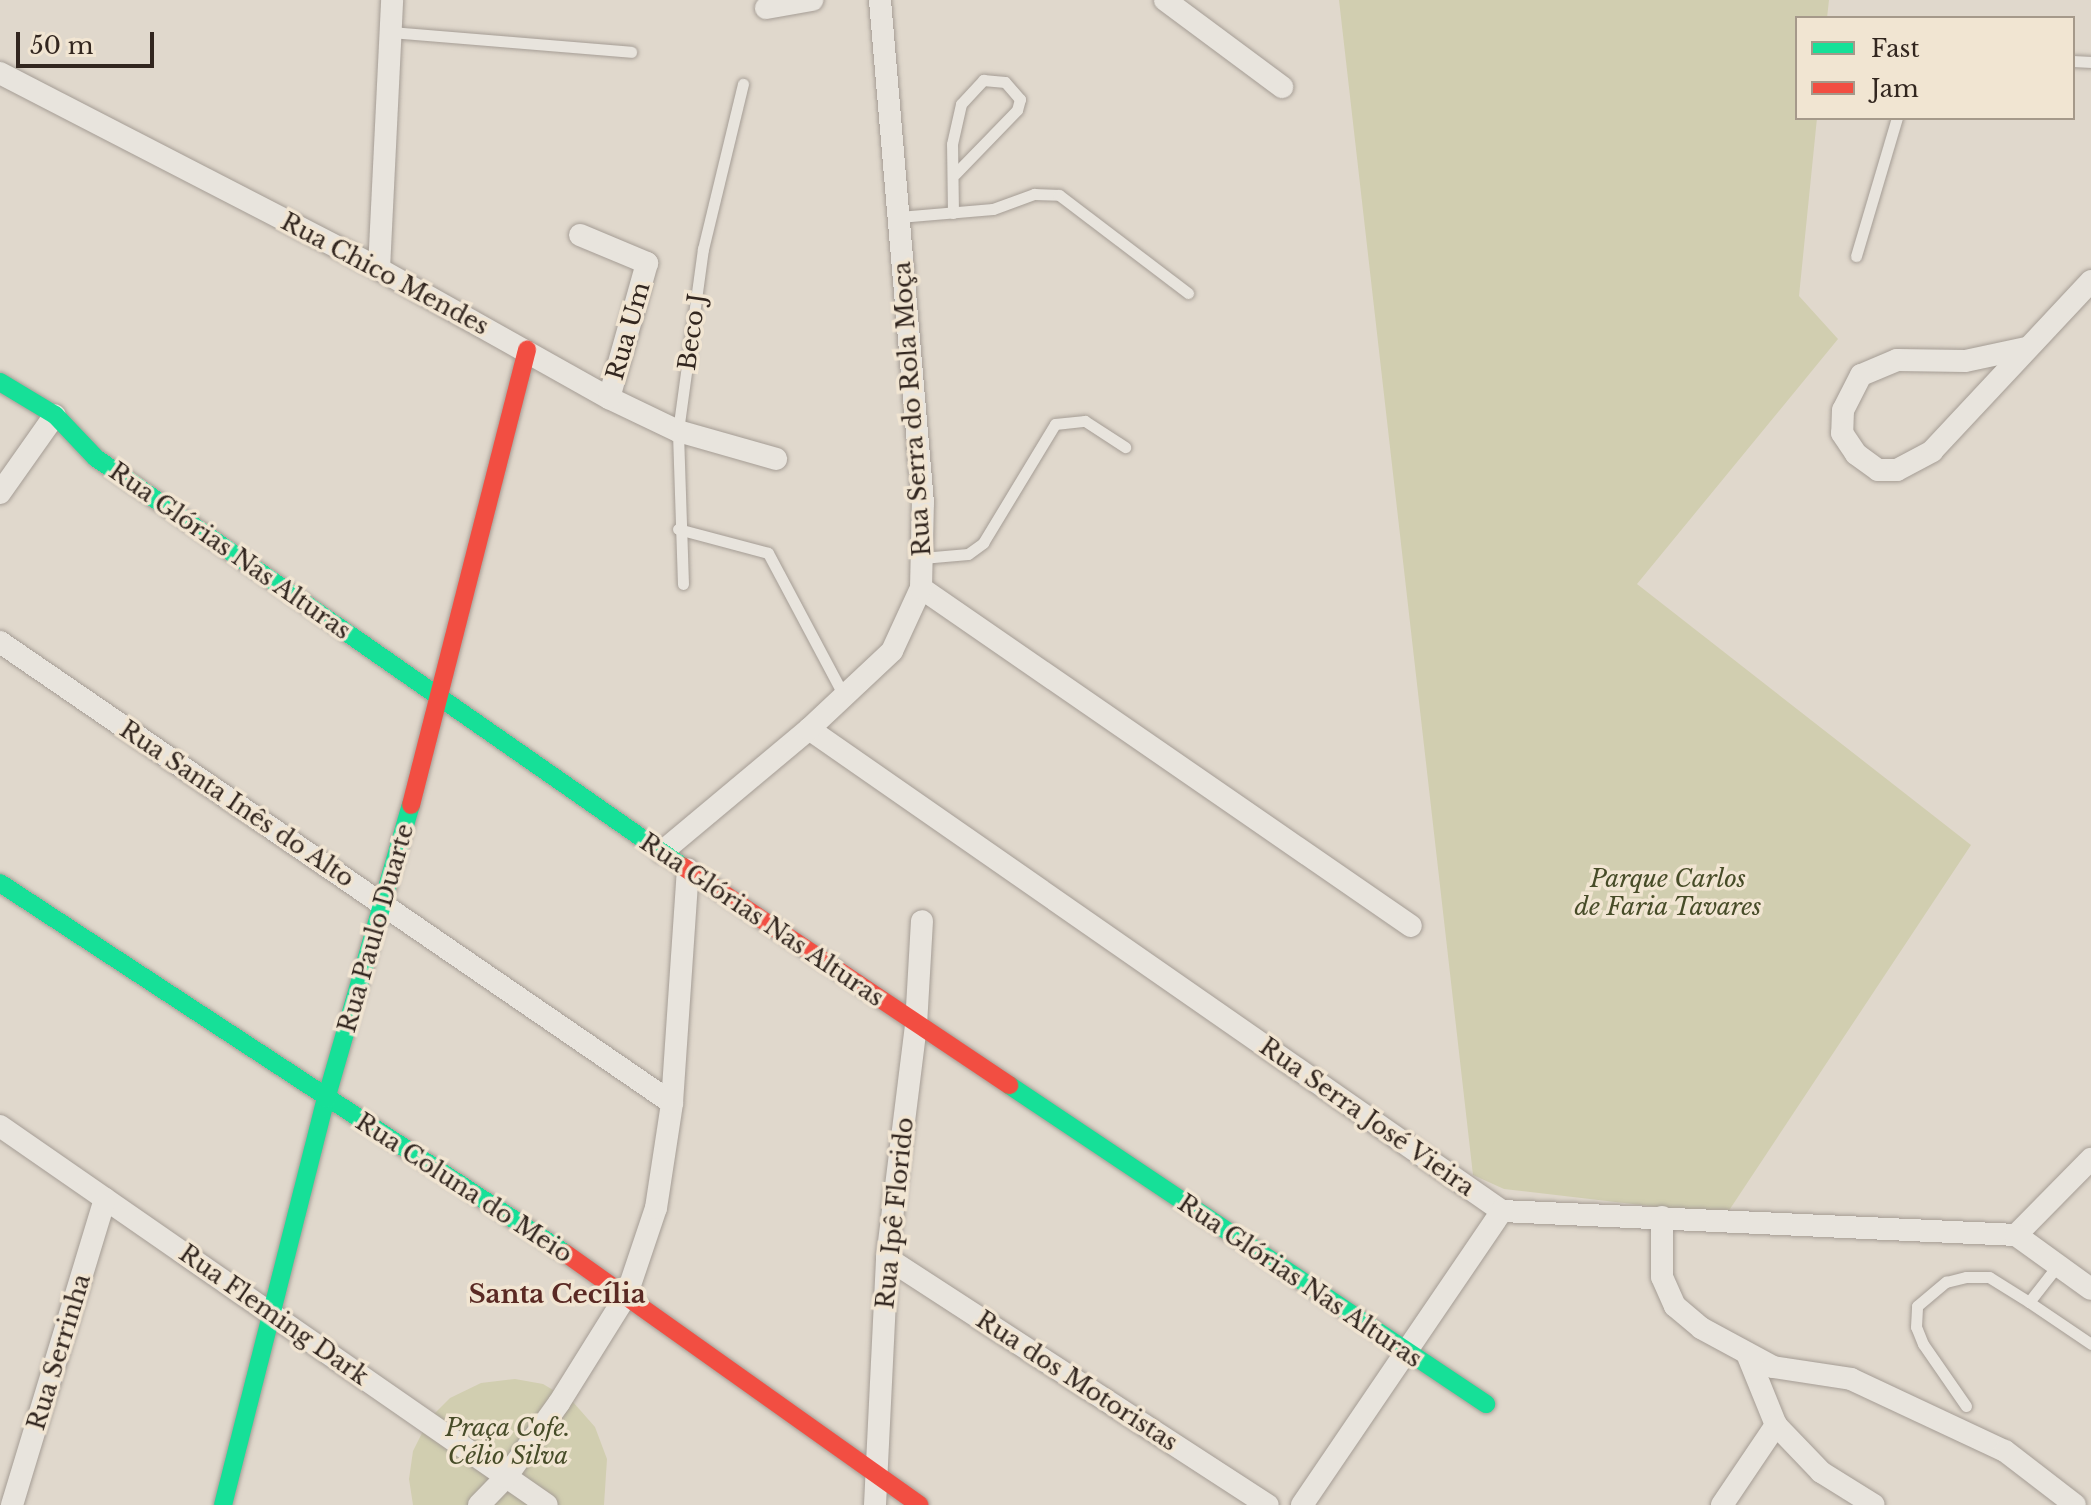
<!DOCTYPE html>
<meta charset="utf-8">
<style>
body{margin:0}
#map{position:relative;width:2091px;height:1505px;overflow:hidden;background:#e0d8cc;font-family:"Libre Baskerville",serif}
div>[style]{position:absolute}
.green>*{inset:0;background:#d1ceb0}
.roads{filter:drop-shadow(0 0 2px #a59d95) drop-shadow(0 0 2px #a59d95)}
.lane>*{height:11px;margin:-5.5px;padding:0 5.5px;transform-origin:5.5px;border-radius:5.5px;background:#e8e4dd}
.street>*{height:22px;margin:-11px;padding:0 11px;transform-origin:11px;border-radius:11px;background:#e8e4dd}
.fast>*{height:18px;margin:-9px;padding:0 9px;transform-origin:9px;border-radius:9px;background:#16e098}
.jam>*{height:18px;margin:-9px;padding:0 9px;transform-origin:9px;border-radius:9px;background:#f24e42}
span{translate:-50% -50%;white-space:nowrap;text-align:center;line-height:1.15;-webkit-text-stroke:7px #f1e5d2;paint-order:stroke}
.street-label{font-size:24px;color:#32261f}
.park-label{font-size:24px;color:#474c28;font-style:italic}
.neighbourhood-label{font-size:26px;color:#5a2923;font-weight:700}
.legend{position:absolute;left:1795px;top:16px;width:280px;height:104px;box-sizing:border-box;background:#f1e5d2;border:2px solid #a5998a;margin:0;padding:10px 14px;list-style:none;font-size:24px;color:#32261f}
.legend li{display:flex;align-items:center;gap:16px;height:40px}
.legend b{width:40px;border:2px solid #a5998a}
.scale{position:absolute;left:16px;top:32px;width:138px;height:36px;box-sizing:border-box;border:4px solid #32261f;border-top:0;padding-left:10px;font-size:24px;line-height:28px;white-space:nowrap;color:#32261f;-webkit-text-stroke:6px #f1e5d2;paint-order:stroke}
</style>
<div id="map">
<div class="green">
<div style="clip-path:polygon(1339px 0,1829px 0,1827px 18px,1797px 18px,1797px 118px,1817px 118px,1799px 296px,1838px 339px,1637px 584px,1971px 845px,1726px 1215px,1504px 1189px,1473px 1175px)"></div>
<div style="clip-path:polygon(515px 1379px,543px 1384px,573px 1402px,595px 1427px,607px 1459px,604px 1505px,413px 1505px,409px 1479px,413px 1451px,429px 1419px,450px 1398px,481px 1383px)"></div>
</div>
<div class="roads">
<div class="lane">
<div style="left:390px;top:32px;width:242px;rotate:4.7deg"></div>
<div style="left:2073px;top:61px;width:18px;rotate:3deg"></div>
<div style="left:953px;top:213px;width:69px;rotate:-90.8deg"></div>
<div style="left:952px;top:144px;width:41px;rotate:-77.3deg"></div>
<div style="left:961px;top:104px;width:33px;rotate:-47deg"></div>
<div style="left:983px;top:80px;width:22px;rotate:5deg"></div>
<div style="left:1005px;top:82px;width:23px;rotate:49deg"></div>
<div style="left:1020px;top:99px;width:11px;rotate:105deg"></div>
<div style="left:1017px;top:110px;width:89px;rotate:134.1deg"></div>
<div style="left:899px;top:217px;width:94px;rotate:-4.9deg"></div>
<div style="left:993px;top:209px;width:44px;rotate:-20.1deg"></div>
<div style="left:1034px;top:194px;width:25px;rotate:2deg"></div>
<div style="left:1059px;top:195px;width:162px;rotate:37.2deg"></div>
<div style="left:1856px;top:256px;width:144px;rotate:-73.5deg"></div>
<div style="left:678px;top:529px;width:93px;rotate:14.9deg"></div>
<div style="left:768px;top:553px;width:160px;rotate:62deg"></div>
<div style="left:922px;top:558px;width:46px;rotate:-5deg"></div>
<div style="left:968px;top:554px;width:19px;rotate:-36deg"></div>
<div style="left:983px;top:543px;width:139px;rotate:-58.8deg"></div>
<div style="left:1055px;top:424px;width:30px;rotate:-6deg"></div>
<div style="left:1085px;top:421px;width:48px;rotate:33deg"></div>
<div style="left:683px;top:584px;width:153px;rotate:-91.9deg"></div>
<div style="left:678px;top:431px;width:184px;rotate:-82.2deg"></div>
<div style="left:703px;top:249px;width:170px;rotate:-76.4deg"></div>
<div style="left:2058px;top:1265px;width:47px;rotate:128.1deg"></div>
<div style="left:2029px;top:1302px;width:75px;rotate:34.1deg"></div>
<div style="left:1966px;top:1406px;width:75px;rotate:-124.7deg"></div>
<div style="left:1923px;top:1344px;width:18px;rotate:-112deg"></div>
<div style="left:1916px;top:1327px;width:21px;rotate:-87deg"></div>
<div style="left:1917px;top:1306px;width:38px;rotate:-40deg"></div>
<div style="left:1946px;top:1282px;width:21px;rotate:-14deg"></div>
<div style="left:1966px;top:1277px;width:23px"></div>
<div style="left:1989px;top:1277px;width:47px;rotate:32deg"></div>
</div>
<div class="street">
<div style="left:1165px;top:0;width:146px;rotate:36.6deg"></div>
<div style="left:766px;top:8px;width:47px;rotate:-9.9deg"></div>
<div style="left:0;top:73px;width:427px;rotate:27.3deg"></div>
<div style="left:379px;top:269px;width:264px;rotate:29.3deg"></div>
<div style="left:609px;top:398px;width:76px;rotate:25.6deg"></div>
<div style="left:678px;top:431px;width:102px;rotate:15.9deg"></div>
<div style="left:580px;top:235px;width:73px;rotate:22.7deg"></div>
<div style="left:647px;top:263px;width:140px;rotate:105.7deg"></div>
<div style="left:379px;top:269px;width:269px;rotate:-87.2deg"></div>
<div style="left:2026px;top:348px;width:62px;rotate:168deg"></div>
<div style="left:1965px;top:361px;width:68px;rotate:-179.2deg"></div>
<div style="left:1897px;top:360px;width:39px;rotate:157deg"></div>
<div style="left:1861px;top:375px;width:39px;rotate:117deg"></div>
<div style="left:1843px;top:410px;width:23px;rotate:92deg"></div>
<div style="left:1842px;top:433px;width:25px;rotate:56deg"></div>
<div style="left:1856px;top:454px;width:27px;rotate:36deg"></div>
<div style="left:1878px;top:470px;width:19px"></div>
<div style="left:1897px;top:470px;width:40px;rotate:-28deg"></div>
<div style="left:1932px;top:451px;width:233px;rotate:-46.9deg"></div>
<div style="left:0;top:493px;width:95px;rotate:-54.8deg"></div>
<div style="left:921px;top:588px;width:595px;rotate:34.6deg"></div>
<div style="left:0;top:642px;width:815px;rotate:34.45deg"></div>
<div style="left:809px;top:729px;width:844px;rotate:34.82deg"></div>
<div style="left:1502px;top:1211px;width:515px;rotate:2.67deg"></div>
<div style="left:662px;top:852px;width:192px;rotate:-39.9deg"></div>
<div style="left:809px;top:729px;width:114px;rotate:-43.2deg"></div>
<div style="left:892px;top:651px;width:69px;rotate:-65.3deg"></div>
<div style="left:921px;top:588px;width:85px;rotate:-88.7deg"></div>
<div style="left:923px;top:503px;width:505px;rotate:-94.89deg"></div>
<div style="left:0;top:1126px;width:665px;rotate:34.72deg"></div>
<div style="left:1662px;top:1217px;width:60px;rotate:90deg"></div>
<div style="left:1662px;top:1277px;width:32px;rotate:66deg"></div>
<div style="left:1675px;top:1306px;width:34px;rotate:40deg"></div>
<div style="left:1701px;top:1328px;width:82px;rotate:28.4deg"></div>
<div style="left:1773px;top:1367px;width:79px;rotate:8.7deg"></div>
<div style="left:1851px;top:1379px;width:170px;rotate:25.1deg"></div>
<div style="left:2005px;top:1451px;width:88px;rotate:37.6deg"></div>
<div style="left:2016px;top:1235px;width:107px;rotate:-45.4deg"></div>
<div style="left:2016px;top:1235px;width:92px;rotate:35.8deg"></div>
<div style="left:887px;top:1258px;width:454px;rotate:33deg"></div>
<div style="left:1748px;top:1356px;width:74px;rotate:67.9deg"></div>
<div style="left:1776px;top:1425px;width:65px;rotate:46.2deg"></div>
<div style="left:1821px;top:1472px;width:62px;rotate:31.9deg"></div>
<div style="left:12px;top:1505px;width:320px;rotate:-73.1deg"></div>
<div style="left:479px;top:1505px;width:39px;rotate:-46deg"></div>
<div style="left:506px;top:1477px;width:91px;rotate:-54.4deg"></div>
<div style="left:559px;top:1403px;width:128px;rotate:-58deg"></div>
<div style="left:627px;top:1294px;width:91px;rotate:-71.4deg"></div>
<div style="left:656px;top:1208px;width:106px;rotate:-81.3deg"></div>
<div style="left:672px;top:1103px;width:234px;rotate:-86.1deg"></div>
<div style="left:875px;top:1505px;width:247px;rotate:-87.2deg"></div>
<div style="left:887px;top:1258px;width:235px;rotate:-82.9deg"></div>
<div style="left:916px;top:1025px;width:104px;rotate:-86.7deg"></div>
<div style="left:1302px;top:1505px;width:356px;rotate:-55.8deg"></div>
<div style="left:1722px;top:1505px;width:97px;rotate:-56deg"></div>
</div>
<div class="fast">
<div style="left:0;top:382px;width:64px;rotate:31deg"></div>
<div style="left:55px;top:415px;width:59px;rotate:46.4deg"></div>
<div style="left:96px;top:458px;width:714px;rotate:34.85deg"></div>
<div style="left:0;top:883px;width:675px;rotate:33.22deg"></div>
<div style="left:1009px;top:1085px;width:574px;rotate:33.77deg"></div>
<div style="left:223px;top:1505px;width:419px;rotate:-75.8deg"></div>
<div style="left:326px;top:1099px;width:306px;rotate:-73.9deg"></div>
</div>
<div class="jam">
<div style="left:411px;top:805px;width:470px;rotate:-75.7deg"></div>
<div style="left:682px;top:866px;width:394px;rotate:33.8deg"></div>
<div style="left:565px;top:1253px;width:435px;rotate:35.4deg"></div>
</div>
</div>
<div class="street-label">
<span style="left:385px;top:274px;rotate:28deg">Rua Chico Mendes</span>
<span style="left:628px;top:331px;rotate:-74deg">Rua Um</span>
<span style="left:692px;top:332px;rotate:-82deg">Beco J</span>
<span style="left:912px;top:409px;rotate:-94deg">Rua Serra do Rola Moça</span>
<span style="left:230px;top:551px;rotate:35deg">Rua Glórias Nas Alturas</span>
<span style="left:237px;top:804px;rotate:34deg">Rua Santa Inês do Alto</span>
<span style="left:762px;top:920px;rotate:34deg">Rua Glórias Nas Alturas</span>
<span style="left:376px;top:928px;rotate:-74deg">Rua Paulo Duarte</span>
<span style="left:1367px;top:1117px;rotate:35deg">Rua Serra José Vieira</span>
<span style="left:464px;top:1188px;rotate:33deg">Rua Coluna do Meio</span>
<span style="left:895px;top:1213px;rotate:-84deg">Rua Ipê Florido</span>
<span style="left:1300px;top:1281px;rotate:34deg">Rua Glórias Nas Alturas</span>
<span style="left:274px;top:1315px;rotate:35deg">Rua Fleming Dark</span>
<span style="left:59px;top:1352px;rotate:-73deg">Rua Serrinha</span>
<span style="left:1077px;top:1381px;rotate:33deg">Rua dos Motoristas</span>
</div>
<div class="park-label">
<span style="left:1668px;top:893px">Parque Carlos<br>de Faria Tavares</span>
<span style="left:508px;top:1442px">Praça Cofe.<br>Célio Silva</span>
</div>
<div class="neighbourhood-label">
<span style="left:557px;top:1295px">Santa Cecília</span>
</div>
<ul class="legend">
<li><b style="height:10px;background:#16e098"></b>Fast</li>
<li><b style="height:10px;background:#f24e42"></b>Jam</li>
</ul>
<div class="scale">50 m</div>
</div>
